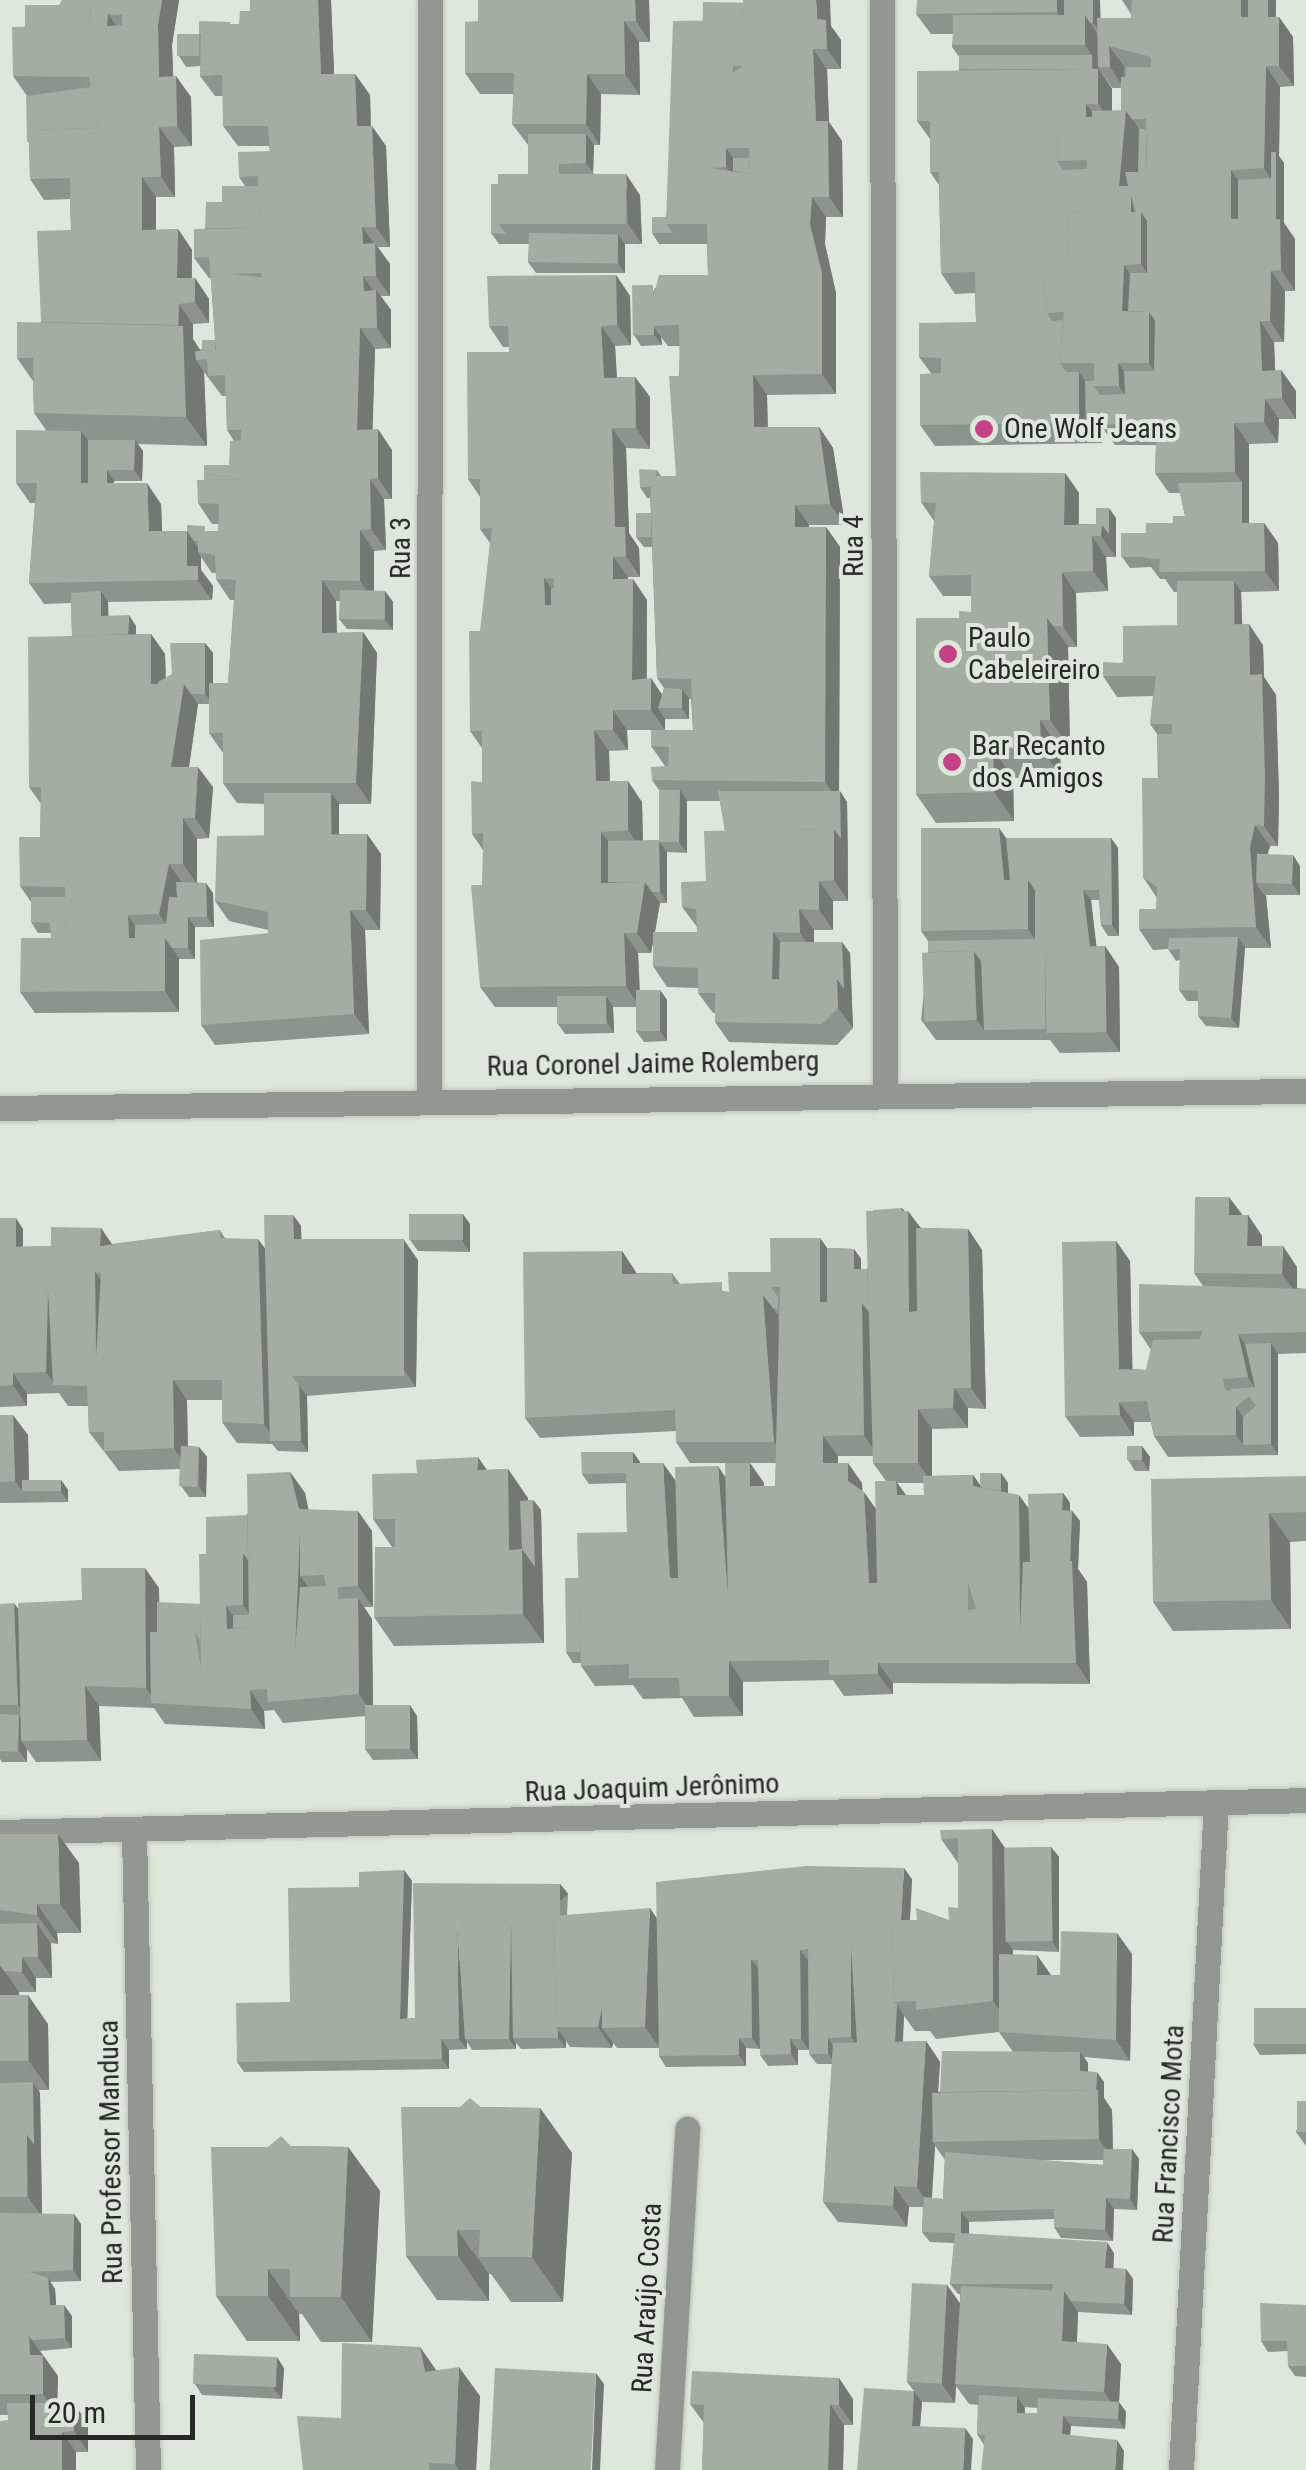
<!DOCTYPE html>
<meta charset="utf-8">
<style>
body{margin:0}
#map{position:relative;width:1306px;height:2470px;overflow:hidden;background:#dce9da;font-family:"Roboto Condensed",sans-serif}
div>[style]{position:absolute}
.roads{filter:drop-shadow(0 0 2px #bbc7b9) drop-shadow(0 0 2px #bbc7b9)}
.minor>*{height:25px;margin:-12.5px;padding:0 12.5px;transform-origin:12.5px;border-radius:12.5px;background:#919791}
.wall>*{inset:0;background:#8b968a}
.shaded-wall>*{inset:0;background:#717a70;transform-origin:0 0}
.building>*{inset:0;background:#a2afa0;transform-origin:0 0}
.dots>*{width:28px;height:28px;translate:-50% -50%;box-sizing:border-box;border:5px solid #dce9da;border-radius:50%}
span{translate:-50% -50%;white-space:nowrap;text-align:center;line-height:1.15;-webkit-text-stroke:8px #dce9da;paint-order:stroke}
.poi-label{font-size:28px;color:#252a24}
.left{translate:0 -50%;text-align:left}
.street-label{font-size:28px;color:#252a24}
.scale{position:absolute;left:30px;top:2395px;width:165px;height:45px;box-sizing:border-box;border:5px solid #252a24;border-top:0;padding-left:12px;font-size:30px;line-height:35px;white-space:nowrap;color:#252a24;-webkit-text-stroke:8px #dce9da;paint-order:stroke}
</style>
<div id="map">
<div class="roads">
<div class="minor">
<div style="left:882px;top:0;width:1092px;rotate:89.84deg"></div>
<div style="left:429px;top:1096px;width:1096px;rotate:-89.95deg"></div>
<div style="left:0;top:1108px;width:1306px;rotate:-0.75deg"></div>
<div style="left:0;top:1832px;width:1306px;rotate:-1.4deg"></div>
<div style="left:134px;top:1833px;width:637px;rotate:88.74deg"></div>
<div style="left:667px;top:2470px;width:342px;rotate:-86.6deg"></div>
<div style="left:1181px;top:2470px;width:669px;rotate:-87deg"></div>
</div>
</div>
<div class="wall">
<div style="clip-path:polygon(evenodd,179px 0,172px 45px,173px 76px,191px 97px,192px 146px,174px 147px,175px 197px,156px 197px,156px 230px,178px 229px,192px 250px,192px 278px,195px 278px,209px 299px,209px 323px,193px 324px,193px 339px,200px 350px,215px 340px,211px 278px,209px 278px,194px 258px,205px 228px,222px 202px,245px 186px,239px 177px,270px 151px,269px 146px,238px 146px,223px 126px,223px 96px,215px 96px,200px 76px,201px 66px,186px 67px,179px 56px,199px 34px,231px 24px,239px 24px,250px 11px,331px 0,334px 74px,355px 74px,370px 95px,371px 126px,386px 146px,390px 247px,378px 247px,390px 264px,390px 296px,381px 296px,391px 310px,391px 348px,375px 349px,372px 430px,392px 450px,392px 499px,384px 499px,386px 550px,374px 551px,374px 591px,385px 591px,393px 602px,393px 630px,347px 629px,339px 619px,340px 601px,336px 601px,337px 633px,363px 632px,377px 653px,371px 804px,339px 804px,339px 834px,367px 834px,381px 854px,380px 930px,365px 930px,369px 1034px,215px 1045px,201px 1025px,268px 933px,268px 930px,229px 921px,215px 901px,272px 835px,266px 804px,237px 803px,223px 783px,223px 753px,209px 733px,209px 704px,198px 704px,189px 767px,213px 787px,209px 838px,197px 839px,197px 882px,213px 893px,214px 927px,195px 927px,195px 959px,179px 959px,179px 1012px,35px 1013px,20px 992px,51px 938px,51px 933px,38px 933px,31px 922px,31px 902px,20px 886px,40px 837px,41px 804px,29px 787px,72px 636px,71px 603px,44px 604px,29px 583px,35px 503px,30px 503px,16px 483px,46px 430px,34px 413px,33px 381px,17px 358px,41px 322px,71px 230px,70px 199px,44px 200px,30px 179px,29px 143px,27px 140px,27px 96px,13px 76px,25px 27px,59px 5px,179px 0,204px 372px,222px 396px,226px 396px,227px 430px,234px 441px,229px 465px,204px 480px,198px 503px,212px 524px,218px 524px,218px 531px,162px 531px,161px 504px,114px 483px,114px 481px,142px 481px,143px 451px,138px 444px,207px 446px,204px 372px,179px 0,201px 557px,212px 573px,216px 573px,216px 579px,230px 600px,234px 600px,228px 683px,213px 683px,213px 653px,205px 643px,172px 674px,166px 678px,165px 654px,151px 634px,136px 634px,136px 626px,108px 616px,108px 602px,212px 600px,213px 586px,201px 570px,201px 557px)"></div>
<div style="clip-path:polygon(478px 0,649px 0,650px 42px,639px 42px,640px 95px,601px 94px,600px 145px,594px 145px,593px 173px,640px 195px,642px 244px,625px 244px,625px 273px,536px 273px,528px 262px,529px 244px,499px 244px,491px 233px,498px 184px,528px 174px,528px 145px,512px 124px,514px 94px,480px 94px,465px 73px,478px 21px)"></div>
<div style="clip-path:polygon(evenodd,1100px 0,1100px 18px,1131px 18px,1131px 14px,1122px 0,1276px 0,1276px 17px,1279px 17px,1293px 37px,1294px 86px,1280px 87px,1279px 156px,1284px 163px,1284px 223px,1295px 239px,1295px 291px,1285px 291px,1284px 342px,1274px 342px,1275px 371px,1281px 370px,1296px 391px,1296px 419px,1279px 419px,1278px 443px,1249px 444px,1249px 523px,1264px 523px,1278px 543px,1279px 591px,1241px 592px,1242px 624px,1263px 645px,1264px 677px,1276px 695px,1279px 797px,1278px 846px,1270px 846px,1267px 856px,1300px 866px,1300px 895px,1266px 895px,1271px 948px,1245px 948px,1239px 1028px,1206px 1026px,1198px 1016px,1198px 1001px,1187px 1001px,1179px 990px,1180px 960px,1176px 961px,1168px 949px,1153px 950px,1139px 929px,1156px 909px,1157px 898px,1143px 877px,1158px 778px,1157px 734px,1150px 724px,1153px 696px,1117px 697px,1103px 676px,1177px 625px,1177px 592px,1174px 592px,1165px 579px,1160px 579px,1151px 567px,1130px 568px,1122px 557px,1146px 533px,1173px 523px,1185px 516px,1180px 493px,1169px 493px,1155px 473px,1156px 445px,1115px 445px,1101px 426px,1102px 443px,935px 446px,920px 425px,931px 373px,919px 357px,976px 322px,975px 293px,955px 294px,941px 273px,939px 185px,930px 172px,930px 139px,917px 121px,959px 70px,959px 57px,952px 47px,953px 34px,931px 34px,916px 14px,1100px 0,1100px 70px,1112px 88px,1121px 88px,1121px 111px,1112px 111px,1112px 89px,1100px 70px)"></div>
<div style="clip-path:polygon(evenodd,743px 3px,831px 26px,841px 40px,841px 69px,827px 69px,829px 122px,842px 141px,843px 217px,826px 217px,825px 244px,836px 293px,836px 394px,767px 395px,768px 427px,819px 427px,833px 448px,845px 525px,809px 525px,809px 527px,826px 527px,840px 547px,839px 791px,847px 802px,848px 850px,848px 901px,833px 901px,833px 930px,814px 930px,814px 942px,850px 953px,853px 1028px,837px 1045px,729px 1042px,715px 1022px,715px 1013px,713px 1013px,698px 993px,698px 988px,667px 987px,653px 966px,653px 942px,651px 953px,638px 953px,640px 990px,660px 990px,667px 1000px,667px 1041px,644px 1042px,636px 1031px,636px 1007px,613px 1007px,614px 1033px,565px 1034px,558px 1024px,557px 1007px,495px 1007px,480px 987px,483px 850px,472px 834px,482px 782px,482px 748px,470px 731px,490px 543px,480px 529px,480px 497px,468px 479px,509px 352px,509px 347px,503px 347px,489px 326px,616px 275px,630px 296px,631px 345px,615px 346px,617px 377px,635px 377px,650px 397px,650px 449px,626px 448px,629px 533px,639px 548px,640px 577px,628px 577px,628px 579px,647px 600px,647px 679px,662px 695px,664px 688px,657px 678px,652px 547px,644px 547px,636px 537px,651px 513px,650px 498px,647px 498px,640px 487px,657px 470px,661px 476px,676px 476px,680px 346px,668px 346px,661px 337px,662px 345px,641px 346px,634px 335px,655px 288px,708px 275px,707px 244px,659px 244px,652px 233px,666px 217px,703px 21px,743px 3px,689px 699px,691px 699px,693px 730px,665px 730px,665px 719px,689px 719px,689px 699px,743px 3px,627px 730px,651px 730px,651px 746px,665px 766px,652px 780px,659px 790px,659px 840px,643px 841px,642px 802px,610px 781px,609px 751px,628px 750px,627px 730px,743px 3px,687px 801px,720px 801px,725px 831px,706px 881px,682px 907px,697px 927px,697px 932px,655px 932px,660px 903px,667px 903px,667px 852px,687px 853px,687px 801px)"></div>
<div style="clip-path:polygon(1065px 473px,1079px 493px,1079px 524px,1096px 524px,1116px 518px,1116px 557px,1106px 557px,1108px 591px,1076px 593px,1077px 647px,1068px 647px,1070px 749px,1060px 749px,1061px 777px,1013px 778px,1014px 821px,936px 823px,916px 794px,959px 618px,971px 612px,971px 596px,943px 596px,929px 576px,934px 521px,921px 502px)"></div>
<div style="clip-path:polygon(999px 828px,1006px 838px,1111px 838px,1118px 848px,1119px 936px,1108px 936px,1101px 925px,1099px 900px,1091px 900px,1096px 946px,1105px 946px,1119px 967px,1120px 1052px,1060px 1053px,1050px 1040px,936px 1040px,921px 1020px,928px 952px,928px 941px,921px 931px)"></div>
<div style="clip-path:polygon(evenodd,902px 1208px,921px 1228px,968px 1229px,982px 1250px,986px 1409px,968px 1408px,968px 1428px,932px 1429px,932px 1476px,973px 1475px,980px 1485px,1001px 1473px,1008px 1483px,1008px 1493px,1029px 1508px,1063px 1493px,1070px 1503px,1070px 1510px,1072px 1511px,1080px 1521px,1078px 1569px,1087px 1582px,1090px 1684px,893px 1683px,893px 1694px,844px 1696px,833px 1680px,743px 1682px,743px 1716px,694px 1717px,682px 1698px,643px 1699px,633px 1685px,595px 1686px,581px 1666px,581px 1663px,573px 1663px,566px 1652px,579px 1578px,627px 1532px,626px 1483px,589px 1484px,582px 1474px,640px 1463px,675px 1481px,725px 1476px,750px 1463px,764px 1483px,764px 1486px,775px 1486px,776px 1463px,690px 1463px,676px 1442px,676px 1431px,540px 1438px,525px 1418px,622px 1251px,636px 1273px,672px 1273px,680px 1284px,729px 1292px,771px 1272px,820px 1238px,827px 1248px,854px 1249px,861px 1259px,861px 1269px,867px 1269px,902px 1208px,838px 1456px,873px 1456px,873px 1463px,886px 1481px,876px 1509px,862px 1491px,862px 1483px,838px 1463px,838px 1456px,902px 1208px,897px 1483px,924px 1483px,924px 1495px,906px 1495px,897px 1483px)"></div>
<div style="clip-path:polygon(293px 1215px,301px 1226px,301px 1239px,418px 1260px,416px 1387px,307px 1396px,308px 1452px,278px 1451px,272px 1444px,237px 1443px,222px 1422px,222px 1400px,187px 1400px,188px 1446px,199px 1447px,207px 1457px,206px 1497px,189px 1497px,181px 1486px,181px 1469px,119px 1471px,89px 1432px,88px 1406px,68px 1406px,59px 1393px,27px 1394px,27px 1406px,0 1407px,0 1218px,23px 1229px,23px 1247px,51px 1246px,101px 1228px,112px 1244px,220px 1230px,225px 1238px,265px 1248px)"></div>
<div style="clip-path:polygon(1242px 1215px,1248px 1215px,1262px 1236px,1262px 1246px,1297px 1267px,1297px 1288px,1306px 1289px,1306px 1353px,1278px 1354px,1278px 1455px,1168px 1457px,1154px 1436px,1151px 1422px,1134px 1422px,1134px 1436px,1080px 1437px,1065px 1416px,1116px 1241px,1130px 1261px,1132px 1369px,1146px 1370px,1151px 1350px,1139px 1332px,1203px 1286px,1194px 1273px)"></div>
<div style="clip-path:polygon(470px 1224px,470px 1252px,418px 1251px,410px 1240px)"></div>
<div style="clip-path:polygon(0 1415px,28px 1435px,29px 1480px,61px 1480px,68px 1490px,68px 1502px,0 1503px)"></div>
<div style="clip-path:polygon(1142px 1446px,1150px 1457px,1149px 1471px,1135px 1471px,1128px 1460px)"></div>
<div style="clip-path:polygon(508px 1469px,528px 1500px,533px 1500px,541px 1510px,544px 1643px,394px 1646px,374px 1617px,392px 1547px,373px 1519px,417px 1473px)"></div>
<div style="clip-path:polygon(290px 1472px,305px 1493px,308px 1509px,372px 1531px,373px 1607px,364px 1607px,372px 1619px,373px 1705px,417px 1716px,418px 1759px,373px 1760px,365px 1749px,365px 1716px,283px 1723px,274px 1710px,264px 1711px,265px 1729px,165px 1724px,154px 1708px,99px 1706px,101px 1761px,36px 1762px,27px 1749px,27px 1762px,2px 1762px,0 1759px,0 1604px,18px 1608px,82px 1600px,159px 1588px,159px 1603px,200px 1604px,206px 1554px)"></div>
<div style="clip-path:polygon(1306px 1476px,1306px 1541px,1290px 1542px,1291px 1629px,1173px 1631px,1153px 1602px)"></div>
<div style="clip-path:polygon(evenodd,992px 1829px,1004px 1848px,1051px 1847px,1059px 1857px,1059px 1952px,1013px 1950px,1013px 1954px,1051px 1975px,1060px 1975px,1132px 1954px,1130px 2061px,1084px 2057px,1088px 2063px,1088px 2071px,1104px 2082px,1104px 2098px,1112px 2110px,1113px 2149px,1132px 2149px,1139px 2159px,1137px 2210px,1114px 2209px,1113px 2241px,1061px 2238px,1054px 2227px,1054px 2219px,969px 2222px,969px 2234px,1114px 2253px,1113px 2268px,1126px 2269px,1133px 2279px,1132px 2315px,1078px 2312px,1077px 2342px,1121px 2364px,1119px 2402px,1126px 2412px,1125px 2429px,1071px 2426px,1070px 2435px,1124px 2451px,984px 2445px,977px 2434px,978px 2405px,969px 2404px,956px 2386px,955px 2403px,922px 2402px,920px 2427px,973px 2439px,857px 2470px,914px 2391px,907px 2382px,947px 2285px,960px 2303px,960px 2294px,958px 2294px,950px 2284px,954px 2243px,930px 2242px,922px 2232px,923px 2207px,909px 2207px,907px 2227px,838px 2222px,823px 2202px,832px 2064px,817px 2064px,809px 2054px,809px 2050px,798px 2050px,798px 2065px,768px 2066px,760px 2055px,760px 2049px,746px 2048px,746px 2066px,666px 2067px,659px 2056px,659px 2048px,617px 2048px,613px 2043px,612px 2048px,570px 2047px,566px 2041px,566px 2048px,521px 2049px,516px 2043px,516px 2049px,472px 2050px,467px 2042px,467px 2049px,449px 2050px,449px 2069px,244px 2072px,237px 2062px,290px 2002px,359px 1887px,404px 1870px,412px 1881px,407px 2019px,415px 2018px,560px 1884px,568px 1894px,567px 1915px,657px 1918px,912px 1879px,910px 1920px,949px 1920px,958px 1908px,958px 1863px,941px 1839px,992px 1829px,904px 2016px,915px 2031px,930px 2031px,936px 2039px,999px 2032px,1013px 2052px,938px 2092px,940px 2062px,926px 2041px,903px 2042px,904px 2016px,992px 1829px,935px 2146px,945px 2160px,943px 2199px,932px 2198px,935px 2146px,992px 1829px,1038px 2160px,1103px 2160px,1103px 2165px,1038px 2160px,992px 1829px,1024px 2407px,1037px 2408px,1037px 2413px,1025px 2413px,1024px 2407px)"></div>
<div style="clip-path:polygon(0 1834px,79px 1863px,81px 1933px,57px 1933px,58px 1944px,51px 1943px,52px 1978px,36px 1978px,36px 1992px,19px 1992px,19px 1995px,48px 2024px,49px 2090px,39px 2090px,40px 2093px,42px 2214px,81px 2224px,81px 2281px,50px 2282px,55px 2289px,56px 2305px,72px 2316px,72px 2348px,40px 2351px,58px 2376px,57px 2403px,73px 2403px,88px 2423px,88px 2452px,76px 2452px,76px 2470px,0 2470px,8px 2420px,8px 2415px,0 2415px)"></div>
<div style="clip-path:polygon(1306px 2008px,1306px 2054px,1260px 2055px,1253px 2044px)"></div>
<div style="clip-path:polygon(1306px 2101px,1306px 2146px,1296px 2132px)"></div>
<div style="clip-path:polygon(481px 2107px,540px 2108px,572px 2153px,563px 2302px,511px 2302px,491px 2274px,489px 2274px,489px 2301px,437px 2300px,406px 2256px)"></div>
<div style="clip-path:polygon(291px 2146px,348px 2147px,380px 2191px,372px 2342px,321px 2342px,302px 2314px,299px 2314px,300px 2341px,247px 2341px,216px 2296px)"></div>
<div style="clip-path:polygon(1306px 2305px,1306px 2377px,1295px 2376px,1288px 2366px,1288px 2351px,1268px 2352px,1261px 2341px)"></div>
<div style="clip-path:polygon(420px 2347px,436px 2370px,480px 2396px,476px 2470px,303px 2470px,341px 2418px)"></div>
<div style="clip-path:polygon(284px 2368px,282px 2399px,202px 2395px,195px 2384px)"></div>
<div style="clip-path:polygon(853px 2399px,853px 2425px,844px 2425px,843px 2470px,702px 2470px,704px 2423px,690px 2404px)"></div>
</div>
<div class="shaded-wall">
<div style="clip-path:polygon(162px 0,179px 0,172px 45px,174px 97px,159px 77px,158px 25px)"></div>
<div style="clip-path:polygon(318px 0,331px 0,335px 95px,321px 74px)"></div>
<div style="clip-path:polygon(635px 0,649px 0,650px 42px,636px 21px)"></div>
<div style="clip-path:polygon(816px 0,830px 0,831px 26px,841px 40px,841px 69px,827px 49px,817px 19px)"></div>
<div style="clip-path:polygon(1057px 0,1071px 0,1064px 22px,1057px 12px)"></div>
<div style="clip-path:polygon(1093px 0,1100px 0,1101px 33px,1093px 23px)"></div>
<div style="clip-path:polygon(1241px 0,1256px 0,1256px 27px,1241px 17px)"></div>
<div style="clip-path:polygon(1268px 0,1276px 0,1275px 38px,1268px 27px)"></div>
<div style="clip-path:polygon(108px 14px,122px 34px,107px 26px)"></div>
<div style="clip-path:polygon(1085px 15px,1099px 36px,1099px 66px,1085px 45px)"></div>
<div style="clip-path:polygon(1279px 17px,1293px 37px,1294px 86px,1279px 66px)"></div>
<div style="clip-path:polygon(624px 21px,639px 42px,640px 95px,625px 74px)"></div>
<div style="clip-path:polygon(1109px 46px,1124px 66px,1124px 88px,1110px 67px)"></div>
<div style="clip-path:polygon(813px 49px,827px 69px,829px 122px,842px 141px,843px 217px,829px 197px,816px 121px)"></div>
<div style="clip-path:polygon(1092px 55px,1099px 66px,1098px 67px,1100px 71px,1112px 89px,1112px 124px,1098px 104px,1093px 78px)"></div>
<div style="clip-path:polygon(1266px 66px,1280px 87px,1279px 156px,1284px 163px,1284px 223px,1295px 239px,1295px 291px,1281px 270px,1276px 228px,1276px 186px,1264px 168px)"></div>
<div style="clip-path:polygon(355px 74px,370px 95px,371px 147px,357px 126px)"></div>
<div style="clip-path:polygon(587px 74px,601px 94px,600px 145px,586px 124px)"></div>
<div style="clip-path:polygon(176px 76px,191px 97px,192px 146px,177px 126px)"></div>
<div style="clip-path:polygon(1086px 104px,1098px 120px,1086px 117px)"></div>
<div style="clip-path:polygon(1126px 110px,1146px 139px,1161px 293px,1141px 264px,1131px 212px,1119px 186px)"></div>
<div style="clip-path:polygon(372px 126px,386px 146px,390px 247px,376px 227px)"></div>
<div style="clip-path:polygon(159px 127px,174px 147px,175px 197px,161px 177px)"></div>
<div style="clip-path:polygon(586px 134px,594px 145px,593px 173px,586px 163px)"></div>
<div style="clip-path:polygon(726px 148px,741px 169px,736px 181px,726px 167px)"></div>
<div style="clip-path:polygon(1231px 170px,1245px 190px,1245px 229px,1231px 219px)"></div>
<div style="clip-path:polygon(626px 174px,640px 195px,642px 244px,628px 224px)"></div>
<div style="clip-path:polygon(142px 177px,156px 197px,156px 250px,142px 230px)"></div>
<div style="clip-path:polygon(812px 197px,826px 217px,825px 244px,836px 293px,836px 394px,822px 374px,810px 224px)"></div>
<div style="clip-path:polygon(362px 227px,390px 264px,390px 296px,376px 276px,363px 244px)"></div>
<div style="clip-path:polygon(178px 229px,192px 250px,191px 298px,177px 278px)"></div>
<div style="clip-path:polygon(618px 234px,625px 244px,625px 273px,618px 263px)"></div>
<div style="clip-path:polygon(1124px 265px,1144px 294px,1143px 320px,1122px 311px)"></div>
<div style="clip-path:polygon(1271px 271px,1285px 291px,1284px 342px,1270px 321px)"></div>
<div style="clip-path:polygon(616px 275px,630px 296px,631px 345px,617px 325px)"></div>
<div style="clip-path:polygon(363px 276px,376px 295px,376px 290px,391px 310px,391px 348px,377px 328px,364px 291px)"></div>
<div style="clip-path:polygon(195px 278px,209px 299px,209px 323px,195px 302px)"></div>
<div style="clip-path:polygon(179px 304px,193px 324px,193px 339px,203px 355px,196px 360px,204px 372px,207px 446px,186px 417px,178px 329px)"></div>
<div style="clip-path:polygon(1149px 312px,1169px 341px,1169px 392px,1149px 363px)"></div>
<div style="clip-path:polygon(1260px 321px,1274px 342px,1276px 392px,1262px 371px)"></div>
<div style="clip-path:polygon(601px 326px,615px 346px,618px 398px,604px 378px)"></div>
<div style="clip-path:polygon(654px 327px,661px 337px,662px 345px,654px 335px)"></div>
<div style="clip-path:polygon(360px 328px,375px 349px,372px 450px,357px 430px)"></div>
<div style="clip-path:polygon(1118px 363px,1139px 392px,1140px 415px,1119px 386px)"></div>
<div style="clip-path:polygon(1281px 370px,1296px 391px,1296px 419px,1282px 398px)"></div>
<div style="clip-path:polygon(1079px 372px,1093px 392px,1086px 433px,1079px 423px)"></div>
<div style="clip-path:polygon(753px 375px,767px 395px,768px 448px,754px 427px)"></div>
<div style="clip-path:polygon(635px 377px,650px 397px,650px 449px,636px 428px)"></div>
<div style="clip-path:polygon(1265px 399px,1279px 419px,1278px 443px,1264px 422px)"></div>
<div style="clip-path:polygon(1094px 413px,1101px 423px,1102px 443px,1094px 432px)"></div>
<div style="clip-path:polygon(1234px 423px,1249px 444px,1249px 544px,1242px 533px,1242px 482px,1235px 472px)"></div>
<div style="clip-path:polygon(819px 427px,833px 448px,845px 525px,830px 504px)"></div>
<div style="clip-path:polygon(612px 428px,626px 448px,629px 533px,639px 548px,640px 577px,626px 556px,615px 527px)"></div>
<div style="clip-path:polygon(378px 429px,392px 450px,392px 499px,378px 478px)"></div>
<div style="clip-path:polygon(81px 431px,96px 451px,96px 493px,81px 483px)"></div>
<div style="clip-path:polygon(135px 440px,143px 451px,142px 481px,134px 470px)"></div>
<div style="clip-path:polygon(107px 470px,114px 481px,114px 504px,107px 494px)"></div>
<div style="clip-path:polygon(1065px 473px,1079px 493px,1078px 535px,1064px 525px)"></div>
<div style="clip-path:polygon(370px 479px,384px 499px,386px 550px,371px 529px)"></div>
<div style="clip-path:polygon(147px 483px,161px 504px,163px 552px,149px 531px)"></div>
<div style="clip-path:polygon(795px 505px,809px 525px,809px 548px,795px 527px)"></div>
<div style="clip-path:polygon(1109px 508px,1116px 518px,1116px 557px,1101px 536px,1102px 525px)"></div>
<div style="clip-path:polygon(1264px 523px,1278px 543px,1279px 591px,1265px 571px)"></div>
<div style="clip-path:polygon(826px 527px,840px 547px,839px 802px,825px 782px)"></div>
<div style="clip-path:polygon(360px 530px,374px 551px,374px 602px,360px 581px)"></div>
<div style="clip-path:polygon(187px 531px,201px 552px,198px 552px,201px 557px,201px 570px,213px 586px,212px 600px,187px 566px)"></div>
<div style="clip-path:polygon(1092px 536px,1106px 557px,1108px 591px,1093px 571px)"></div>
<div style="clip-path:polygon(613px 557px,628px 577px,628px 599px,613px 579px)"></div>
<div style="clip-path:polygon(1062px 572px,1076px 593px,1077px 647px,1063px 626px)"></div>
<div style="clip-path:polygon(544px 578px,559px 599px,559px 615px,545px 605px)"></div>
<div style="clip-path:polygon(633px 579px,647px 600px,646px 700px,632px 680px)"></div>
<div style="clip-path:polygon(322px 580px,336px 601px,337px 653px,322px 633px)"></div>
<div style="clip-path:polygon(1234px 581px,1241px 591px,1243px 645px,1235px 634px)"></div>
<div style="clip-path:polygon(101px 591px,108px 602px,109px 627px,101px 616px)"></div>
<div style="clip-path:polygon(385px 591px,393px 602px,393px 630px,385px 620px)"></div>
<div style="clip-path:polygon(129px 615px,136px 626px,136px 655px,128px 644px)"></div>
<div style="clip-path:polygon(1047px 618px,1068px 646px,1070px 749px,1050px 720px)"></div>
<div style="clip-path:polygon(1249px 624px,1263px 645px,1264px 677px,1276px 695px,1279px 797px,1278px 846px,1264px 826px,1250px 675px)"></div>
<div style="clip-path:polygon(363px 632px,377px 653px,371px 804px,356px 783px)"></div>
<div style="clip-path:polygon(151px 634px,165px 654px,166px 694px,151px 684px)"></div>
<div style="clip-path:polygon(205px 643px,213px 653px,213px 704px,205px 694px)"></div>
<div style="clip-path:polygon(651px 678px,665px 699px,658px 708px,665px 719px,665px 730px,651px 710px)"></div>
<div style="clip-path:polygon(184px 684px,198px 704px,186px 787px,171px 767px)"></div>
<div style="clip-path:polygon(682px 689px,689px 699px,689px 719px,682px 708px)"></div>
<div style="clip-path:polygon(613px 710px,627px 730px,628px 750px,613px 730px)"></div>
<div style="clip-path:polygon(1040px 720px,1060px 749px,1061px 777px,1041px 748px)"></div>
<div style="clip-path:polygon(594px 730px,609px 751px,610px 801px,596px 781px)"></div>
<div style="clip-path:polygon(993px 749px,1013px 778px,1014px 821px,994px 792px)"></div>
<div style="clip-path:polygon(198px 767px,213px 787px,209px 838px,195px 818px)"></div>
<div style="clip-path:polygon(628px 781px,642px 802px,643px 851px,628px 830px)"></div>
<div style="clip-path:polygon(680px 790px,687px 801px,687px 853px,679px 842px)"></div>
<div style="clip-path:polygon(840px 791px,847px 802px,848px 901px,834px 880px,834px 829px)"></div>
<div style="clip-path:polygon(331px 793px,339px 803px,339px 855px,332px 844px)"></div>
<div style="clip-path:polygon(183px 818px,197px 839px,197px 884px,183px 864px)"></div>
<div style="clip-path:polygon(1255px 825px,1270px 846px,1264px 867px,1257px 885px,1265px 896px,1266px 895px,1271px 948px,1256px 927px,1250px 847px)"></div>
<div style="clip-path:polygon(999px 828px,1013px 848px,1018px 890px,1004px 880px)"></div>
<div style="clip-path:polygon(601px 832px,616px 852px,616px 892px,601px 883px)"></div>
<div style="clip-path:polygon(367px 834px,381px 854px,380px 930px,366px 910px)"></div>
<div style="clip-path:polygon(1111px 838px,1118px 848px,1119px 936px,1112px 925px)"></div>
<div style="clip-path:polygon(659px 842px,667px 852px,667px 903px,660px 892px)"></div>
<div style="clip-path:polygon(1293px 855px,1300px 866px,1300px 895px,1292px 884px)"></div>
<div style="clip-path:polygon(169px 864px,184px 885px,173px 934px,159px 914px)"></div>
<div style="clip-path:polygon(1028px 880px,1042px 901px,1043px 950px,1028px 929px)"></div>
<div style="clip-path:polygon(819px 881px,833px 901px,833px 930px,819px 910px)"></div>
<div style="clip-path:polygon(645px 882px,660px 903px,651px 953px,637px 933px)"></div>
<div style="clip-path:polygon(206px 883px,213px 893px,214px 927px,207px 917px)"></div>
<div style="clip-path:polygon(1083px 890px,1091px 900px,1099px 967px,1091px 956px)"></div>
<div style="clip-path:polygon(799px 909px,814px 930px,814px 953px,800px 933px)"></div>
<div style="clip-path:polygon(350px 910px,365px 930px,369px 1034px,354px 1014px)"></div>
<div style="clip-path:polygon(128px 915px,142px 936px,143px 948px,129px 938px)"></div>
<div style="clip-path:polygon(188px 917px,195px 927px,195px 959px,188px 948px)"></div>
<div style="clip-path:polygon(773px 932px,788px 952px,786px 988px,772px 979px)"></div>
<div style="clip-path:polygon(624px 933px,638px 953px,640px 1007px,626px 986px)"></div>
<div style="clip-path:polygon(1238px 937px,1245px 947px,1239px 1028px,1231px 1018px)"></div>
<div style="clip-path:polygon(165px 938px,179px 958px,179px 1012px,165px 991px)"></div>
<div style="clip-path:polygon(842px 942px,850px 953px,853px 1028px,838px 1008px,837px 979px)"></div>
<div style="clip-path:polygon(1105px 946px,1119px 967px,1120px 1052px,1106px 1032px)"></div>
<div style="clip-path:polygon(974px 951px,988px 972px,984px 1030px,977px 1020px)"></div>
<div style="clip-path:polygon(660px 990px,667px 1000px,667px 1041px,660px 1031px)"></div>
<div style="clip-path:polygon(606px 996px,613px 1007px,614px 1033px,607px 1022px)"></div>
<div style="clip-path:polygon(1229px 1197px,1244px 1217px,1229px 1215px)"></div>
<div style="clip-path:polygon(902px 1208px,908px 1217px,908px 1211px,923px 1231px,923px 1333px,909px 1312px)"></div>
<div style="clip-path:polygon(463px 1214px,470px 1224px,470px 1252px,462px 1241px)"></div>
<div style="clip-path:polygon(293px 1215px,301px 1226px,306px 1374px,299px 1375px)"></div>
<div style="clip-path:polygon(1248px 1215px,1262px 1236px,1262px 1266px,1247px 1246px)"></div>
<div style="clip-path:polygon(16px 1218px,23px 1229px,23px 1263px,16px 1253px)"></div>
<div style="clip-path:polygon(101px 1228px,115px 1249px,100px 1246px)"></div>
<div style="clip-path:polygon(968px 1229px,982px 1250px,986px 1409px,971px 1388px)"></div>
<div style="clip-path:polygon(820px 1238px,834px 1258px,835px 1312px,820px 1302px)"></div>
<div style="clip-path:polygon(258px 1239px,273px 1259px,276px 1441px,264px 1424px)"></div>
<div style="clip-path:polygon(404px 1240px,418px 1260px,416px 1387px,402px 1367px)"></div>
<div style="clip-path:polygon(1116px 1241px,1130px 1261px,1133px 1390px,1119px 1369px)"></div>
<div style="clip-path:polygon(1283px 1246px,1297px 1267px,1297px 1294px,1282px 1274px)"></div>
<div style="clip-path:polygon(854px 1249px,861px 1259px,861px 1279px,854px 1269px)"></div>
<div style="clip-path:polygon(622px 1251px,636px 1272px,636px 1294px,622px 1274px)"></div>
<div style="clip-path:polygon(95px 1272px,110px 1293px,96px 1357px)"></div>
<div style="clip-path:polygon(48px 1290px,55px 1385px,46px 1372px)"></div>
<div style="clip-path:polygon(763px 1295px,778px 1315px,788px 1463px,774px 1442px)"></div>
<div style="clip-path:polygon(862px 1303px,877px 1324px,878px 1456px,864px 1435px)"></div>
<div style="clip-path:polygon(1238px 1334px,1252px 1354px,1262px 1398px,1248px 1377px)"></div>
<div style="clip-path:polygon(1271px 1343px,1278px 1354px,1278px 1455px,1271px 1444px)"></div>
<div style="clip-path:polygon(13px 1373px,27px 1394px,27px 1406px,13px 1385px)"></div>
<div style="clip-path:polygon(173px 1380px,187px 1400px,188px 1469px,174px 1448px)"></div>
<div style="clip-path:polygon(299px 1386px,307px 1396px,308px 1452px,301px 1441px)"></div>
<div style="clip-path:polygon(954px 1388px,968px 1408px,968px 1428px,953px 1408px)"></div>
<div style="clip-path:polygon(1119px 1402px,1134px 1422px,1134px 1436px,1120px 1415px)"></div>
<div style="clip-path:polygon(1236px 1407px,1250px 1427px,1243px 1445px,1251px 1455px,1236px 1435px)"></div>
<div style="clip-path:polygon(918px 1409px,932px 1429px,932px 1483px,918px 1463px)"></div>
<div style="clip-path:polygon(13px 1415px,28px 1435px,29px 1491px,22px 1491px,15px 1481px)"></div>
<div style="clip-path:polygon(823px 1436px,838px 1456px,837px 1484px,823px 1463px)"></div>
<div style="clip-path:polygon(1142px 1446px,1150px 1457px,1149px 1471px,1142px 1460px)"></div>
<div style="clip-path:polygon(199px 1447px,207px 1457px,206px 1497px,199px 1486px)"></div>
<div style="clip-path:polygon(633px 1452px,640px 1462px,640px 1483px,633px 1473px)"></div>
<div style="clip-path:polygon(478px 1457px,498px 1486px,477px 1470px)"></div>
<div style="clip-path:polygon(663px 1463px,678px 1484px,684px 1599px,670px 1578px)"></div>
<div style="clip-path:polygon(750px 1463px,764px 1483px,764px 1507px,750px 1486px)"></div>
<div style="clip-path:polygon(848px 1463px,862px 1483px,863px 1501px,848px 1481px)"></div>
<div style="clip-path:polygon(718px 1466px,732px 1487px,728px 1596px)"></div>
<div style="clip-path:polygon(508px 1469px,528px 1498px,529px 1559px,533px 1500px,541px 1510px,544px 1643px,523px 1614px,509px 1550px)"></div>
<div style="clip-path:polygon(290px 1472px,305px 1493px,313px 1530px,299px 1509px)"></div>
<div style="clip-path:polygon(1001px 1473px,1008px 1483px,1008px 1506px,1001px 1495px)"></div>
<div style="clip-path:polygon(973px 1475px,987px 1495px,973px 1486px)"></div>
<div style="clip-path:polygon(61px 1480px,68px 1490px,68px 1502px,61px 1491px)"></div>
<div style="clip-path:polygon(896px 1481px,910px 1501px,897px 1495px)"></div>
<div style="clip-path:polygon(864px 1492px,878px 1512px,884px 1604px,869px 1583px)"></div>
<div style="clip-path:polygon(1063px 1493px,1070px 1503px,1070px 1521px,1062px 1510px)"></div>
<div style="clip-path:polygon(1019px 1495px,1034px 1516px,1034px 1572px,1020px 1630px)"></div>
<div style="clip-path:polygon(358px 1511px,372px 1531px,373px 1607px,358px 1586px)"></div>
<div style="clip-path:polygon(1072px 1511px,1080px 1521px,1078px 1569px,1087px 1582px,1090px 1684px,1076px 1663px,1070px 1571px)"></div>
<div style="clip-path:polygon(1269px 1513px,1290px 1542px,1291px 1629px,1271px 1600px)"></div>
<div style="clip-path:polygon(300px 1530px,300px 1576px,315px 1596px,295px 1651px)"></div>
<div style="clip-path:polygon(243px 1553px,255px 1570px,256px 1624px,243px 1605px)"></div>
<div style="clip-path:polygon(145px 1568px,159px 1588px,160px 1642px,157px 1703px,146px 1688px)"></div>
<div style="clip-path:polygon(358px 1598px,372px 1619px,373px 1715px,359px 1694px)"></div>
<div style="clip-path:polygon(14px 1603px,29px 1624px,32px 1725px,18px 1705px)"></div>
<div style="clip-path:polygon(226px 1606px,241px 1627px,227px 1629px)"></div>
<div style="clip-path:polygon(729px 1661px,743px 1682px,743px 1716px,729px 1696px)"></div>
<div style="clip-path:polygon(878px 1663px,893px 1683px,893px 1694px,878px 1674px)"></div>
<div style="clip-path:polygon(85px 1686px,99px 1706px,101px 1761px,87px 1740px)"></div>
<div style="clip-path:polygon(250px 1690px,264px 1711px,265px 1729px,251px 1709px)"></div>
<div style="clip-path:polygon(410px 1705px,417px 1716px,418px 1759px,410px 1749px)"></div>
<div style="clip-path:polygon(19px 1715px,27px 1725px,21px 1741px,27px 1749px,27px 1762px,19px 1751px)"></div>
<div style="clip-path:polygon(992px 1829px,1012px 1858px,1006px 1940px,1013px 1950px,1014px 2030px,993px 2001px)"></div>
<div style="clip-path:polygon(58px 1834px,79px 1863px,81px 1933px,60px 1904px)"></div>
<div style="clip-path:polygon(1051px 1847px,1059px 1857px,1059px 1952px,1052px 1941px)"></div>
<div style="clip-path:polygon(904px 1868px,912px 1879px,905px 2002px,897px 2002px)"></div>
<div style="clip-path:polygon(404px 1870px,412px 1881px,407px 2030px,400px 2019px)"></div>
<div style="left:560px;top:1884px;width:13px;height:143px;rotate:51deg"></div>
<div style="clip-path:polygon(37px 1904px,57px 1933px,58px 1944px,37px 1915px)"></div>
<div style="clip-path:polygon(650px 1908px,664px 1929px,660px 2048px,645px 2027px)"></div>
<div style="clip-path:polygon(457px 1920px,465px 2039px,467px 2042px,467px 2049px,459px 2039px)"></div>
<div style="clip-path:polygon(511px 1920px,513px 2038px,516px 2043px,516px 2049px,509px 2039px)"></div>
<div style="clip-path:polygon(37px 1923px,51px 1944px,52px 1978px,38px 1957px)"></div>
<div style="clip-path:polygon(1117px 1933px,1132px 1954px,1130px 2061px,1116px 2040px)"></div>
<div style="clip-path:polygon(851px 1946px,858px 2048px,851px 2037px)"></div>
<div style="clip-path:polygon(800px 1950px,808px 1960px,809px 2050px,801px 2039px)"></div>
<div style="clip-path:polygon(1037px 1955px,1051px 1975px,1037px 1975px)"></div>
<div style="clip-path:polygon(22px 1957px,36px 1978px,36px 1992px,22px 1972px)"></div>
<div style="clip-path:polygon(751px 1960px,759px 1970px,760px 2049px,752px 2038px)"></div>
<div style="clip-path:polygon(0 1965px,19px 1992px,20px 2024px,0 1996px)"></div>
<div style="clip-path:polygon(28px 1995px,48px 2024px,49px 2090px,29px 2061px)"></div>
<div style="clip-path:polygon(897px 2005px,904px 2016px,901px 2063px,894px 2052px)"></div>
<div style="clip-path:polygon(602px 2008px,602px 2028px,613px 2043px,612px 2048px,598px 2027px)"></div>
<div style="clip-path:polygon(558px 2030px,566px 2041px,566px 2048px,558px 2038px)"></div>
<div style="clip-path:polygon(739px 2038px,746px 2048px,746px 2066px,739px 2055px)"></div>
<div style="clip-path:polygon(828px 2038px,835px 2049px,836px 2064px,828px 2054px)"></div>
<div style="clip-path:polygon(441px 2039px,449px 2050px,449px 2069px,442px 2059px)"></div>
<div style="clip-path:polygon(790px 2039px,798px 2050px,798px 2065px,791px 2054px)"></div>
<div style="clip-path:polygon(926px 2041px,940px 2062px,935px 2139px,931px 2139px,935px 2146px,931px 2208px,917px 2187px)"></div>
<div style="clip-path:polygon(1080px 2052px,1088px 2063px,1088px 2082px,1080px 2071px)"></div>
<div style="clip-path:polygon(1097px 2072px,1104px 2082px,1104px 2098px,1112px 2110px,1113px 2160px,1099px 2139px,1096px 2099px)"></div>
<div style="clip-path:polygon(33px 2082px,40px 2093px,42px 2217px,28px 2197px,27px 2135px)"></div>
<div style="clip-path:polygon(540px 2108px,572px 2153px,563px 2302px,532px 2257px)"></div>
<div style="clip-path:polygon(348px 2147px,380px 2191px,372px 2342px,341px 2297px)"></div>
<div style="clip-path:polygon(1132px 2149px,1139px 2159px,1137px 2210px,1130px 2199px)"></div>
<div style="clip-path:polygon(894px 2186px,909px 2207px,907px 2227px,893px 2206px)"></div>
<div style="clip-path:polygon(1106px 2198px,1114px 2209px,1113px 2241px,1105px 2230px)"></div>
<div style="clip-path:polygon(961px 2211px,969px 2222px,969px 2244px,961px 2233px)"></div>
<div style="clip-path:polygon(74px 2214px,81px 2224px,81px 2281px,73px 2270px)"></div>
<div style="clip-path:polygon(457px 2230px,489px 2274px,489px 2301px,458px 2256px)"></div>
<div style="clip-path:polygon(1107px 2242px,1114px 2253px,1113px 2278px,1105px 2268px)"></div>
<div style="clip-path:polygon(268px 2269px,299px 2314px,300px 2341px,268px 2296px)"></div>
<div style="clip-path:polygon(1126px 2269px,1133px 2279px,1132px 2315px,1124px 2304px)"></div>
<div style="clip-path:polygon(48px 2278px,55px 2289px,57px 2316px,50px 2305px)"></div>
<div style="clip-path:polygon(947px 2285px,961px 2305px,955px 2403px,941px 2383px)"></div>
<div style="clip-path:polygon(1064px 2291px,1078px 2312px,1076px 2361px,1062px 2341px)"></div>
<div style="clip-path:polygon(64px 2305px,72px 2316px,72px 2348px,65px 2338px)"></div>
<div style="clip-path:polygon(29px 2336px,58px 2376px,57px 2414px,43px 2394px,30px 2355px)"></div>
<div style="clip-path:polygon(1107px 2344px,1121px 2364px,1119px 2402px,1126px 2412px,1125px 2429px,1118px 2419px,1118px 2412px,1104px 2392px)"></div>
<div style="clip-path:polygon(420px 2347px,440px 2376px,425px 2372px)"></div>
<div style="clip-path:polygon(277px 2357px,284px 2368px,282px 2399px,274px 2389px)"></div>
<div style="clip-path:polygon(459px 2367px,480px 2396px,476px 2470px,459px 2470px,455px 2464px)"></div>
<div style="clip-path:polygon(596px 2373px,604px 2384px,600px 2470px,592px 2470px)"></div>
<div style="clip-path:polygon(839px 2378px,853px 2399px,853px 2425px,839px 2405px)"></div>
<div style="clip-path:polygon(914px 2391px,922px 2402px,919px 2437px,912px 2426px)"></div>
<div style="clip-path:polygon(1017px 2397px,1025px 2408px,1024px 2424px,1017px 2413px)"></div>
<div style="clip-path:polygon(73px 2403px,88px 2423px,88px 2452px,74px 2431px)"></div>
<div style="clip-path:polygon(830px 2404px,844px 2425px,843px 2470px,828px 2470px)"></div>
<div style="clip-path:polygon(1063px 2416px,1071px 2426px,1069px 2444px,1062px 2434px)"></div>
<div style="clip-path:polygon(965px 2428px,973px 2439px,971px 2470px,963px 2470px)"></div>
<div style="clip-path:polygon(62px 2432px,76px 2452px,76px 2470px,62px 2470px)"></div>
<div style="clip-path:polygon(1117px 2440px,1124px 2451px,1123px 2470px,1115px 2470px)"></div>
</div>
<div class="building">
<div style="clip-path:polygon(62px 0,90px 0,91px 25px,25px 27px,25px 5px,59px 5px)"></div>
<div style="clip-path:polygon(evenodd,90px 0,162px 0,158px 25px,159px 77px,176px 76px,177px 126px,159px 127px,161px 177px,142px 177px,142px 230px,178px 229px,177px 278px,195px 278px,195px 302px,179px 304px,178px 325px,41px 322px,37px 231px,71px 230px,70px 178px,30px 179px,29px 130px,98px 128px,89px 77px,13px 76px,12px 27px,91px 25px,90px 0,108px 14px,122px 15px,122px 25px,107px 26px,108px 14px)"></div>
<div style="clip-path:polygon(evenodd,250px 0,318px 0,321px 74px,355px 74px,357px 126px,372px 126px,376px 227px,362px 227px,363px 244px,375px 243px,376px 276px,363px 276px,364px 291px,376px 290px,377px 328px,360px 328px,357px 430px,378px 429px,378px 478px,370px 479px,371px 529px,360px 530px,360px 581px,322px 580px,322px 633px,363px 632px,356px 783px,223px 783px,223px 733px,209px 733px,209px 683px,228px 683px,236px 580px,216px 579px,215px 555px,198px 552px,198px 531px,218px 531px,219px 504px,198px 503px,197px 480px,241px 479px,241px 430px,227px 430px,225px 375px,208px 376px,207px 359px,196px 360px,195px 351px,216px 350px,209px 257px,194px 258px,194px 229px,260px 228px,258px 176px,239px 177px,238px 152px,270px 151px,268px 126px,223px 126px,222px 75px,200px 76px,201px 24px,239px 24px,240px 11px,250px 11px,250px 0,262px 273px,261px 277px,227px 274px,262px 273px)"></div>
<div style="clip-path:polygon(478px 0,635px 0,636px 21px,624px 21px,625px 74px,587px 74px,586px 124px,512px 124px,514px 73px,465px 73px,465px 22px,478px 21px)"></div>
<div style="clip-path:polygon(evenodd,743px 0,816px 0,817px 19px,826px 20px,827px 49px,813px 49px,816px 121px,828px 121px,829px 197px,812px 197px,810px 224px,822px 273px,822px 374px,753px 375px,754px 427px,819px 427px,830px 504px,795px 505px,795px 527px,826px 527px,825px 782px,652px 780px,651px 767px,668px 766px,669px 747px,651px 746px,651px 730px,693px 730px,691px 679px,657px 678px,650px 476px,676px 476px,669px 376px,680px 376px,679px 325px,653px 326px,653px 298px,659px 275px,708px 275px,707px 224px,666px 224px,673px 21px,743px 20px,743px 0,733px 66px,743px 66px,732px 73px,733px 66px,743px 0,726px 148px,749px 148px,750px 174px,710px 168px,726px 167px,726px 148px)"></div>
<div style="clip-path:polygon(917px 0,1057px 0,1057px 12px,916px 14px)"></div>
<div style="clip-path:polygon(1064px 0,1093px 0,1093px 23px,1090px 23px,1085px 15px,1064px 16px)"></div>
<div style="clip-path:polygon(1132px 0,1241px 0,1241px 17px,1279px 17px,1279px 66px,1266px 66px,1264px 168px,1231px 170px,1231px 219px,1280px 219px,1281px 270px,1271px 271px,1270px 321px,1260px 321px,1262px 371px,1281px 370px,1282px 398px,1265px 399px,1264px 422px,1234px 423px,1235px 472px,1155px 473px,1157px 424px,1100px 425px,1100px 395px,1125px 394px,1124px 371px,1154px 371px,1155px 320px,1149px 312px,1128px 311px,1130px 273px,1147px 273px,1147px 221px,1141px 212px,1135px 212px,1131px 196px,1131px 186px,1128px 186px,1125px 172px,1147px 172px,1146px 119px,1132px 119px,1126px 111px,1126px 67px,1151px 67px,1151px 57px,1109px 46px,1110px 67px,1098px 67px,1097px 18px,1131px 18px)"></div>
<div style="left:1248px;top:0;width:20px;height:17px"></div>
<div style="left:703px;top:2px;width:40px;height:19px;rotate:1deg"></div>
<div style="left:1085px;top:15px;width:30px;height:132px;rotate:90deg"></div>
<div style="clip-path:polygon(199px 21px,230px 22px,230px 24px,201px 24px,201px 34px,199px 34px)"></div>
<div style="left:177px;top:34px;width:22px;height:22px"></div>
<div style="left:1092px;top:55px;width:14px;height:133px;rotate:90deg"></div>
<div style="clip-path:polygon(1098px 69px,1098px 104px,1086px 104px,1086px 117px,1092px 117px,1092px 133px,1058px 133px,1057px 161px,1063px 170px,1087px 169px,1087px 211px,1067px 212px,1069px 264px,1061px 275px,1043px 275px,1047px 313px,1052px 321px,1063px 320px,1060px 363px,1066px 372px,1079px 372px,1079px 423px,920px 425px,920px 374px,941px 373px,941px 358px,919px 357px,919px 323px,976px 322px,975px 272px,941px 273px,939px 172px,930px 172px,930px 121px,917px 121px,917px 71px)"></div>
<div style="left:1126px;top:77px;width:34px;height:5px;rotate:90deg"></div>
<div style="clip-path:polygon(91px 87px,98px 128px,29px 130px,29px 140px,27px 140px,26px 96px)"></div>
<div style="clip-path:polygon(1126px 110px,1119px 186px,1131px 186px,1131px 212px,1141px 212px,1141px 264px,1124px 265px,1122px 311px,1149px 312px,1149px 363px,1118px 363px,1119px 386px,1094px 386px,1094px 363px,1060px 363px,1064px 312px,1047px 313px,1043px 275px,1061px 275px,1069px 264px,1067px 212px,1087px 211px,1087px 160px,1057px 161px,1058px 133px,1092px 133px,1092px 111px)"></div>
<div style="clip-path:polygon(1139px 129px,1146px 129px,1147px 172px,1138px 172px)"></div>
<div style="clip-path:polygon(528px 134px,586px 134px,586px 163px,559px 164px,559px 174px,528px 174px)"></div>
<div style="clip-path:polygon(1271px 152px,1276px 152px,1276px 219px,1238px 219px,1238px 180px,1271px 178px)"></div>
<div style="clip-path:polygon(733px 158px,749px 158px,750px 174px,733px 171px)"></div>
<div style="left:498px;top:174px;width:128px;height:50px"></div>
<div style="clip-path:polygon(491px 184px,498px 184px,499px 224px,506px 234px,491px 233px)"></div>
<div style="clip-path:polygon(222px 186px,259px 186px,260px 228px,205px 228px,206px 202px,222px 202px)"></div>
<div style="clip-path:polygon(652px 217px,666px 217px,666px 224px,673px 233px,652px 233px)"></div>
<div style="left:529px;top:233px;width:89px;height:29px;rotate:1deg"></div>
<div style="clip-path:polygon(evenodd,616px 275px,617px 325px,601px 326px,604px 378px,635px 377px,636px 428px,612px 428px,615px 527px,625px 527px,626px 556px,613px 557px,613px 579px,633px 579px,632px 680px,651px 678px,651px 710px,613px 710px,613px 730px,594px 730px,596px 781px,628px 781px,628px 830px,601px 832px,601px 883px,645px 882px,637px 933px,624px 933px,626px 986px,480px 987px,471px 885px,483px 885px,483px 833px,472px 834px,471px 781px,482px 782px,482px 731px,470px 731px,469px 631px,480px 631px,492px 528px,480px 529px,480px 479px,468px 479px,467px 352px,509px 352px,508px 326px,489px 326px,487px 276px,616px 275px,544px 578px,554px 579px,554px 605px,545px 605px,544px 578px)"></div>
<div style="left:653px;top:285px;width:50px;height:21px;rotate:89deg"></div>
<div style="clip-path:polygon(17px 322px,183px 326px,186px 417px,34px 413px,33px 358px,17px 358px)"></div>
<div style="left:202px;top:340px;width:13px;height:10px"></div>
<div style="clip-path:polygon(1085px 381px,1094px 381px,1094px 386px,1100px 395px,1100px 412px,1094px 413px,1094px 432px,1086px 433px)"></div>
<div style="clip-path:polygon(16px 430px,81px 431px,81px 483px,147px 483px,149px 531px,187px 531px,187px 566px,198px 566px,198px 580px,29px 583px,37px 483px,16px 483px)"></div>
<div style="clip-path:polygon(88px 440px,135px 440px,134px 470px,107px 470px,107px 483px,88px 483px)"></div>
<div style="clip-path:polygon(241px 440px,241px 479px,204px 480px,204px 465px,229px 465px,230px 441px)"></div>
<div style="clip-path:polygon(639px 469px,657px 470px,656px 476px,650px 476px,650px 487px,640px 487px)"></div>
<div style="clip-path:polygon(920px 472px,1065px 473px,1064px 525px,1102px 525px,1101px 536px,1092px 536px,1093px 571px,1062px 572px,1063px 626px,1053px 626px,1047px 618px,959px 618px,959px 611px,971px 612px,971px 575px,929px 576px,936px 503px,921px 502px)"></div>
<div style="clip-path:polygon(1242px 482px,1242px 523px,1173px 523px,1173px 516px,1185px 516px,1178px 483px)"></div>
<div style="clip-path:polygon(1096px 508px,1109px 508px,1109px 534px,1102px 525px,1073px 525px,1096px 524px)"></div>
<div style="left:636px;top:513px;width:15px;height:24px"></div>
<div style="clip-path:polygon(1146px 523px,1264px 523px,1265px 571px,1159px 572px,1160px 559px,1145px 558px)"></div>
<div style="clip-path:polygon(187px 525px,205px 526px,205px 531px,198px 531px,198px 541px,194px 541px,187px 531px)"></div>
<div style="left:1121px;top:533px;width:25px;height:24px"></div>
<div style="left:1177px;top:581px;width:57px;height:44px"></div>
<div style="left:551px;top:588px;width:3px;height:17px"></div>
<div style="left:340px;top:590px;width:45px;height:29px;rotate:1deg"></div>
<div style="clip-path:polygon(101px 591px,101px 616px,129px 615px,128px 634px,72px 636px,71px 593px)"></div>
<div style="clip-path:polygon(916px 618px,1047px 618px,1050px 720px,1040px 720px,1041px 748px,993px 749px,994px 792px,916px 794px)"></div>
<div style="clip-path:polygon(1249px 624px,1250px 675px,1262px 674px,1265px 776px,1264px 826px,1255px 825px,1250px 847px,1256px 927px,1139px 929px,1139px 909px,1156px 909px,1157px 887px,1143px 877px,1142px 778px,1159px 778px,1160px 748px,1172px 749px,1172px 724px,1150px 724px,1156px 676px,1103px 676px,1103px 662px,1123px 663px,1123px 626px)"></div>
<div style="clip-path:polygon(151px 634px,151px 684px,184px 684px,171px 767px,198px 767px,195px 818px,183px 818px,183px 864px,169px 864px,159px 914px,128px 915px,129px 938px,165px 938px,165px 991px,20px 992px,21px 938px,67px 938px,65px 887px,20px 886px,19px 837px,40px 837px,41px 787px,29px 787px,28px 637px)"></div>
<div style="clip-path:polygon(170px 643px,205px 643px,205px 694px,191px 694px,184px 684px,158px 684px,158px 682px,172px 674px)"></div>
<div style="clip-path:polygon(664px 688px,682px 689px,682px 708px,658px 708px)"></div>
<div style="clip-path:polygon(1157px 734px,1172px 734px,1172px 749px,1160px 748px,1159px 778px)"></div>
<div style="clip-path:polygon(659px 790px,680px 790px,679px 842px,659px 842px,660px 892px,652px 892px,645px 882px,608px 882px,608px 841px,659px 840px)"></div>
<div style="clip-path:polygon(718px 791px,840px 791px,841px 839px,834px 829px,725px 831px)"></div>
<div style="left:264px;top:793px;width:67px;height:43px"></div>
<div style="clip-path:polygon(921px 828px,999px 828px,1004px 880px,1028px 880px,1028px 929px,921px 931px)"></div>
<div style="clip-path:polygon(834px 829px,834px 880px,819px 881px,819px 910px,799px 909px,800px 933px,773px 932px,772px 979px,837px 979px,838px 1008px,822px 1024px,715px 1022px,715px 993px,698px 993px,698px 968px,653px 966px,653px 932px,697px 932px,696px 909px,682px 907px,681px 882px,706px 881px,704px 831px)"></div>
<div style="clip-path:polygon(367px 834px,366px 910px,350px 910px,354px 1014px,201px 1025px,200px 940px,268px 933px,268px 912px,215px 901px,217px 836px)"></div>
<div style="clip-path:polygon(1006px 838px,1111px 838px,1112px 925px,1101px 925px,1099px 890px,1083px 890px,1090px 947px,1045px 948px,1045px 1029px,984px 1030px,981px 961px,974px 951px,928px 952px,928px 941px,1035px 939px,1035px 890px,1028px 880px,1010px 880px)"></div>
<div style="left:1293px;top:855px;width:29px;height:36px;rotate:92deg"></div>
<div style="clip-path:polygon(176px 882px,206px 883px,207px 917px,188px 917px,188px 948px,172px 948px,165px 938px,135px 938px,135px 925px,166px 924px,169px 897px,177px 897px)"></div>
<div style="clip-path:polygon(31px 897px,66px 897px,67px 938px,51px 938px,50px 923px,31px 922px)"></div>
<div style="clip-path:polygon(1238px 937px,1231px 1018px,1198px 1016px,1198px 991px,1179px 990px,1180px 949px,1168px 950px,1169px 938px)"></div>
<div style="clip-path:polygon(780px 942px,842px 942px,844px 989px,837px 979px,779px 979px)"></div>
<div style="left:1105px;top:946px;width:86px;height:60px;rotate:89deg"></div>
<div style="left:974px;top:951px;width:69px;height:52px;rotate:88deg"></div>
<div style="left:636px;top:990px;width:24px;height:41px"></div>
<div style="left:557px;top:996px;width:49px;height:28px"></div>
<div style="clip-path:polygon(1195px 1197px,1229px 1197px,1229px 1215px,1248px 1215px,1247px 1246px,1283px 1246px,1282px 1274px,1194px 1273px)"></div>
<div style="clip-path:polygon(902px 1208px,902px 1211px,873px 1211px,873px 1210px)"></div>
<div style="clip-path:polygon(866px 1211px,908px 1211px,909px 1312px,917px 1311px,916px 1228px,968px 1229px,971px 1388px,954px 1388px,953px 1408px,918px 1409px,918px 1463px,873px 1463px)"></div>
<div style="left:409px;top:1214px;width:54px;height:26px"></div>
<div style="clip-path:polygon(264px 1215px,293px 1215px,294px 1239px,287px 1239px,292px 1376px,299px 1386px,301px 1441px,270px 1441px)"></div>
<div style="left:0;top:1218px;width:16px;height:29px"></div>
<div style="clip-path:polygon(evenodd,51px 1227px,101px 1228px,100px 1246px,220px 1230px,220px 1238px,258px 1239px,264px 1424px,222px 1422px,222px 1380px,173px 1380px,174px 1448px,104px 1451px,104px 1432px,89px 1432px,87px 1386px,53px 1385px,48px 1290px,46px 1372px,13px 1373px,13px 1385px,0 1386px,0 1247px,51px 1246px,51px 1227px,95px 1272px,101px 1273px,96px 1357px,95px 1272px)"></div>
<div style="clip-path:polygon(evenodd,770px 1238px,820px 1238px,820px 1302px,862px 1303px,864px 1435px,823px 1436px,823px 1463px,848px 1463px,848px 1481px,864px 1492px,869px 1583px,877px 1583px,875px 1481px,896px 1481px,897px 1495px,924px 1495px,923px 1476px,973px 1475px,973px 1486px,1019px 1495px,1020px 1630px,1023px 1562px,1072px 1561px,1076px 1663px,878px 1663px,878px 1674px,829px 1675px,829px 1660px,729px 1661px,729px 1696px,680px 1696px,679px 1678px,629px 1678px,629px 1664px,581px 1666px,577px 1533px,627px 1532px,626px 1463px,663px 1463px,670px 1578px,678px 1578px,675px 1467px,718px 1466px,728px 1596px,725px 1463px,750px 1463px,750px 1486px,775px 1486px,780px 1287px,771px 1287px,770px 1238px,968px 1582px,976px 1609px,968px 1610px,968px 1582px)"></div>
<div style="left:287px;top:1239px;width:117px;height:137px"></div>
<div style="clip-path:polygon(1116px 1241px,1119px 1369px,1146px 1370px,1153px 1340px,1199px 1339px,1203px 1331px,1139px 1332px,1139px 1284px,1306px 1289px,1306px 1332px,1238px 1334px,1248px 1377px,1223px 1379px,1225px 1390px,1249px 1396px,1236px 1407px,1236px 1435px,1154px 1436px,1147px 1401px,1119px 1402px,1120px 1415px,1065px 1416px,1062px 1242px)"></div>
<div style="clip-path:polygon(827px 1248px,854px 1249px,854px 1269px,867px 1269px,869px 1312px,862px 1303px,827px 1303px)"></div>
<div style="clip-path:polygon(622px 1251px,622px 1274px,672px 1273px,673px 1284px,722px 1282px,722px 1292px,763px 1295px,774px 1442px,676px 1442px,675px 1410px,525px 1418px,523px 1252px)"></div>
<div style="clip-path:polygon(728px 1272px,771px 1272px,771px 1287px,778px 1297px,778px 1309px,773px 1308px,763px 1295px,729px 1293px)"></div>
<div style="clip-path:polygon(1271px 1343px,1271px 1444px,1243px 1445px,1243px 1417px,1256px 1406px,1249px 1396px,1231px 1392px,1230px 1389px,1255px 1387px,1245px 1344px)"></div>
<div style="clip-path:polygon(0 1415px,13px 1415px,15px 1481px,0 1482px)"></div>
<div style="left:181px;top:1446px;width:18px;height:40px;rotate:3deg"></div>
<div style="left:1142px;top:1446px;width:14px;height:15px;rotate:90deg"></div>
<div style="clip-path:polygon(581px 1452px,633px 1452px,633px 1463px,626px 1463px,626px 1473px,582px 1474px)"></div>
<div style="clip-path:polygon(478px 1457px,477px 1470px,508px 1469px,509px 1550px,522px 1549px,523px 1614px,374px 1617px,375px 1547px,395px 1547px,395px 1519px,373px 1519px,372px 1474px,417px 1473px,416px 1460px)"></div>
<div style="clip-path:polygon(evenodd,290px 1472px,299px 1509px,358px 1511px,358px 1586px,338px 1587px,338px 1599px,358px 1598px,359px 1694px,268px 1702px,267px 1689px,250px 1690px,251px 1709px,151px 1703px,150px 1632px,195px 1632px,201px 1668px,199px 1554px,243px 1553px,243px 1605px,226px 1606px,227px 1629px,249px 1628px,247px 1474px,290px 1472px,300px 1530px,300px 1576px,324px 1575px,326px 1586px,300px 1587px,295px 1651px,300px 1530px)"></div>
<div style="clip-path:polygon(980px 1473px,1001px 1473px,1001px 1491px,980px 1487px)"></div>
<div style="clip-path:polygon(1306px 1476px,1306px 1512px,1269px 1513px,1271px 1600px,1153px 1602px,1151px 1479px)"></div>
<div style="left:22px;top:1480px;width:39px;height:11px"></div>
<div style="clip-path:polygon(1063px 1493px,1062px 1510px,1072px 1511px,1070px 1561px,1030px 1562px,1028px 1494px)"></div>
<div style="clip-path:polygon(533px 1500px,535px 1567px,522px 1549px,520px 1501px)"></div>
<div style="clip-path:polygon(247px 1515px,248px 1560px,243px 1553px,206px 1554px,206px 1517px)"></div>
<div style="clip-path:polygon(81px 1568px,145px 1568px,146px 1688px,85px 1686px,87px 1740px,21px 1741px,18px 1603px,82px 1600px)"></div>
<div style="left:579px;top:1578px;width:74px;height:14px;rotate:89deg"></div>
<div style="clip-path:polygon(157px 1602px,200px 1604px,200px 1640px,195px 1632px,157px 1632px)"></div>
<div style="clip-path:polygon(14px 1603px,18px 1705px,0 1705px,0 1604px)"></div>
<div style="left:249px;top:1615px;width:13px;height:16px;rotate:90deg"></div>
<div style="left:365px;top:1705px;width:45px;height:44px"></div>
<div style="left:0;top:1714px;width:19px;height:37px;rotate:3deg"></div>
<div style="clip-path:polygon(992px 1829px,993px 2001px,916px 2010px,916px 2001px,894px 2002px,892px 1920px,917px 1920px,916px 1908px,949px 1920px,948px 1907px,958px 1908px,958px 1838px,941px 1839px,940px 1830px)"></div>
<div style="clip-path:polygon(0 1834px,58px 1834px,60px 1904px,37px 1904px,37px 1915px,0 1910px)"></div>
<div style="left:1051px;top:1847px;width:94px;height:47px;rotate:89deg"></div>
<div style="clip-path:polygon(806px 1866px,904px 1868px,901px 1920px,892px 1920px,894px 2002px,897px 2005px,895px 2042px,857px 2043px,851px 1946px,851px 2037px,828px 2038px,828px 2054px,809px 2054px,808px 1949px,800px 1950px,801px 2039px,790px 2039px,791px 2054px,760px 2055px,758px 1960px,751px 1960px,752px 2038px,739px 2038px,739px 2055px,659px 2056px,656px 1882px)"></div>
<div style="clip-path:polygon(404px 1870px,400px 2019px,415px 2018px,413px 1883px,560px 1884px,560px 1916px,554px 1916px,556px 2027px,558px 2030px,558px 2038px,513px 2038px,511px 1920px,509px 2039px,465px 2039px,457px 1920px,459px 2039px,441px 2039px,442px 2059px,237px 2062px,236px 2003px,290px 2002px,288px 1888px,359px 1887px,359px 1872px)"></div>
<div style="clip-path:polygon(650px 1908px,645px 2027px,602px 2028px,602px 2008px,598px 2027px,556px 2027px,554px 1916px)"></div>
<div style="clip-path:polygon(37px 1923px,38px 1957px,22px 1957px,22px 1972px,4px 1971px,0 1965px,0 1924px)"></div>
<div style="clip-path:polygon(1061px 1931px,1117px 1933px,1116px 2040px,999px 2032px,999px 1954px,1037px 1955px,1037px 1975px,1060px 1975px)"></div>
<div style="left:0;top:1995px;width:28px;height:66px"></div>
<div style="left:1306px;top:2008px;width:36px;height:52px;rotate:90deg"></div>
<div style="clip-path:polygon(926px 2041px,917px 2187px,894px 2186px,893px 2206px,823px 2202px,833px 2043px)"></div>
<div style="clip-path:polygon(942px 2051px,1080px 2052px,1080px 2071px,1097px 2072px,1096px 2090px,940px 2092px)"></div>
<div style="clip-path:polygon(33px 2082px,34px 2145px,27px 2135px,0 2135px,0 2083px)"></div>
<div style="left:1098px;top:2090px;width:49px;height:166px;rotate:89deg"></div>
<div style="clip-path:polygon(470px 2098px,481px 2107px,540px 2108px,532px 2257px,479px 2257px,480px 2230px,457px 2230px,458px 2256px,406px 2256px,401px 2107px,460px 2107px)"></div>
<div style="left:1297px;top:2101px;width:9px;height:31px"></div>
<div style="left:0;top:2135px;width:27px;height:62px"></div>
<div style="clip-path:polygon(281px 2136px,291px 2146px,348px 2147px,341px 2297px,290px 2297px,290px 2269px,268px 2269px,268px 2296px,216px 2296px,211px 2147px,268px 2147px)"></div>
<div style="clip-path:polygon(1104px 2149px,1132px 2149px,1130px 2199px,1106px 2198px,1105px 2230px,1054px 2227px,1054px 2209px,961px 2211px,961px 2233px,1107px 2242px,1105px 2268px,1126px 2269px,1124px 2304px,1071px 2301px,1064px 2291px,1052px 2291px,1053px 2284px,950px 2284px,955px 2233px,922px 2232px,924px 2197px,943px 2199px,945px 2152px,1103px 2165px)"></div>
<div style="clip-path:polygon(0 2213px,74px 2214px,73px 2270px,30px 2272px,48px 2278px,50px 2305px,64px 2305px,65px 2338px,32px 2340px,29px 2336px,0 2336px)"></div>
<div style="left:912px;top:2283px;width:35px;height:99px;rotate:3deg"></div>
<div style="clip-path:polygon(961px 2286px,1064px 2291px,1062px 2341px,1107px 2344px,1104px 2392px,955px 2384px)"></div>
<div style="clip-path:polygon(1260px 2303px,1306px 2305px,1306px 2366px,1288px 2366px,1287px 2341px,1261px 2341px)"></div>
<div style="clip-path:polygon(0 2336px,29px 2336px,30px 2355px,43px 2355px,43px 2394px,0 2394px)"></div>
<div style="clip-path:polygon(342px 2343px,420px 2347px,425px 2372px,459px 2367px,455px 2464px,429px 2463px,429px 2470px,303px 2470px,297px 2416px,341px 2418px)"></div>
<div style="left:194px;top:2354px;width:83px;height:30px;rotate:2deg"></div>
<div style="left:495px;top:2368px;width:101px;height:102px;rotate:3deg"></div>
<div style="clip-path:polygon(692px 2371px,839px 2378px,839px 2405px,830px 2404px,828px 2470px,702px 2470px,704px 2405px,690px 2404px)"></div>
<div style="clip-path:polygon(864px 2388px,914px 2391px,912px 2426px,965px 2428px,963px 2470px,857px 2470px)"></div>
<div style="clip-path:polygon(979px 2395px,1017px 2397px,1017px 2413px,1037px 2413px,1038px 2398px,1119px 2402px,1118px 2419px,1063px 2416px,1062px 2434px,1117px 2440px,1115px 2470px,981px 2470px,985px 2435px,977px 2434px)"></div>
<div style="clip-path:polygon(7px 2403px,73px 2403px,74px 2431px,62px 2432px,62px 2470px,0 2470px,0 2421px,8px 2420px)"></div>
</div>
<div class="dots">
<div style="left:984px;top:429px;background:#c54186"></div>
<div style="left:948px;top:654px;background:#c54186"></div>
<div style="left:952px;top:762px;background:#c54186"></div>
</div>
<div class="poi-label">
<span class="left" style="left:1004px;top:429px">One Wolf Jeans</span>
<span class="left" style="left:968px;top:654px">Paulo<br>Cabeleireiro</span>
<span class="left" style="left:972px;top:762px">Bar Recanto<br>dos Amigos</span>
</div>
<div class="street-label">
<span style="left:854px;top:546px;rotate:-90deg">Rua 4</span>
<span style="left:401px;top:548px;rotate:-90deg">Rua 3</span>
<span style="left:653px;top:1064px;rotate:-1deg">Rua Coronel Jaime Rolemberg</span>
<span style="left:652px;top:1788px;rotate:-2deg">Rua Joaquim Jerônimo</span>
<span style="left:1169px;top:2134px;rotate:-87deg">Rua Francisco Mota</span>
<span style="left:111px;top:2152px;rotate:-91deg">Rua Professor Manduca</span>
<span style="left:647px;top:2298px;rotate:-87deg">Rua Araújo Costa</span>
</div>
<div class="scale">20 m</div>
</div>
